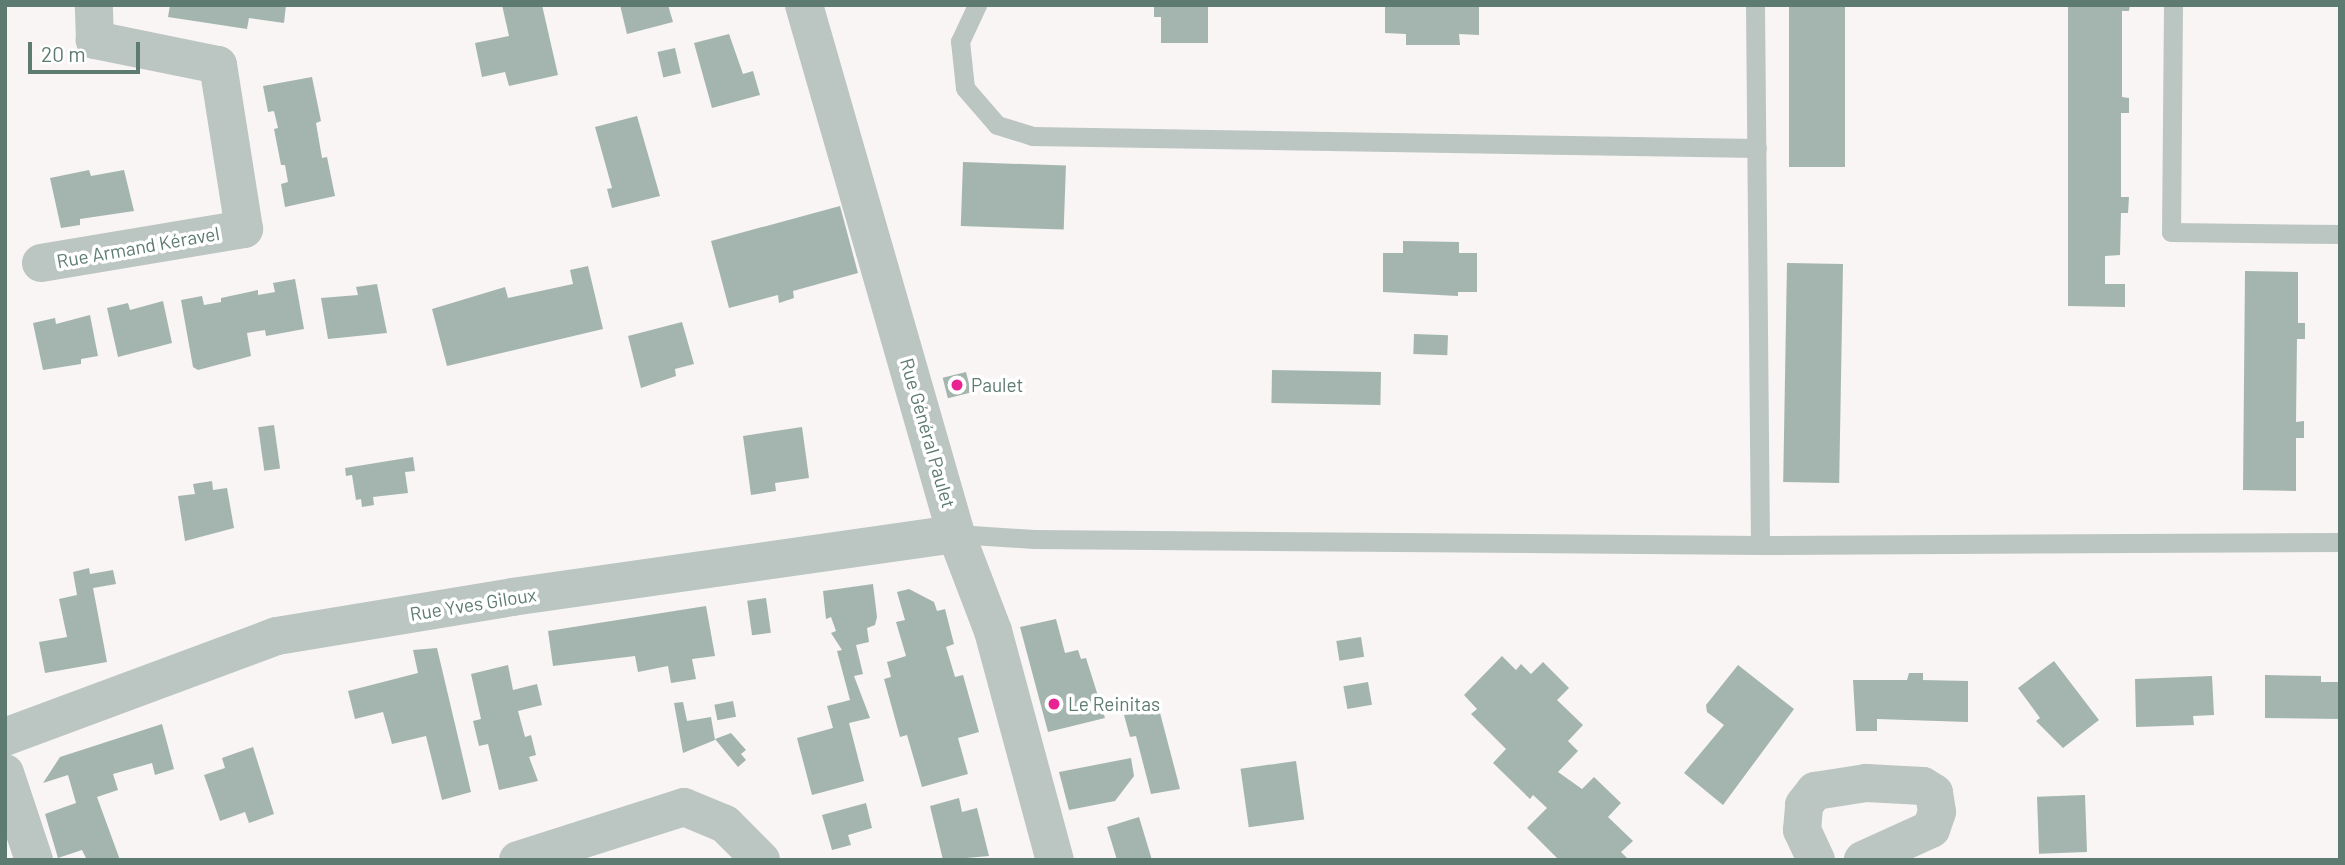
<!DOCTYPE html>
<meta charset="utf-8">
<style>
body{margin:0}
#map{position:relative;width:2345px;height:865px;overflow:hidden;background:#f8f5f4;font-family:Barlow,sans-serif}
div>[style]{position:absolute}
.building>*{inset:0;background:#a4b5af;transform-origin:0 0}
.service>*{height:19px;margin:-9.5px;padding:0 9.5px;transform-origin:9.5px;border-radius:9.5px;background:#bbc5c2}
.minor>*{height:38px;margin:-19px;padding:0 19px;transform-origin:19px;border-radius:19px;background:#bbc5c2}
.tertiary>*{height:38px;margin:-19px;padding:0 19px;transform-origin:19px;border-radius:19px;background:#bbc5c2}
.dots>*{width:19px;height:19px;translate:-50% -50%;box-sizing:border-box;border:4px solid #fff;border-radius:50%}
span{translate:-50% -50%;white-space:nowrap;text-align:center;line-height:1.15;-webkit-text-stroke:7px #fff;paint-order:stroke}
.street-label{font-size:19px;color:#5d7b70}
.poi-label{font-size:19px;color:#5d7b70}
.left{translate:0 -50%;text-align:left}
.frame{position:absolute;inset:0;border:7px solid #5d7b70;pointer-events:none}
.scale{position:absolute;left:28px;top:42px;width:112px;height:32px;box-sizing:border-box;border:4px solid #5d7b70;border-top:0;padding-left:9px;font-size:21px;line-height:24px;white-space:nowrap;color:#5d7b70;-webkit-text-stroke:5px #fff;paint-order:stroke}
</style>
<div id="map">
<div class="building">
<div style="clip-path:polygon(170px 5px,286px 5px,284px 23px,249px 18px,247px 29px,168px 17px)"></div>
<div style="clip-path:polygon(502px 5px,542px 5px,558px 75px,509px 86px,505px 72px,482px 77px,475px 43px,509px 36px)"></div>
<div style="clip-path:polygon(620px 5px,668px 5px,673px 22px,627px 34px)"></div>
<div style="clip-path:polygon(1154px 5px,1208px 5px,1208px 43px,1161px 43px,1161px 17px,1154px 17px)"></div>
<div style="clip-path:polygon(1385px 5px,1479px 5px,1479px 35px,1459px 34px,1460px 45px,1406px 45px,1406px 34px,1385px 33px)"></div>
<div style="left:1789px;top:5px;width:56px;height:162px"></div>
<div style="clip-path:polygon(2068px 5px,2130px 5px,2129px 11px,2122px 11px,2122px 97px,2129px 98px,2129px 113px,2121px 113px,2121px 197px,2129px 197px,2128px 213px,2121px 213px,2120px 255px,2105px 256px,2105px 284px,2125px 284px,2125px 307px,2068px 306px)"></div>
<div style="clip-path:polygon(729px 34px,743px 74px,753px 71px,760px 95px,712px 108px,694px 43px)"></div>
<div style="left:675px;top:48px;width:26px;height:18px;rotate:77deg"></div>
<div style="clip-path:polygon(312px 77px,321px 121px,316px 123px,322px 158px,327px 157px,335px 196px,285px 207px,281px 184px,288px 182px,285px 165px,281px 165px,274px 129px,278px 128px,274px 111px,268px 112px,263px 86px)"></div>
<div style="clip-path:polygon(637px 116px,660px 196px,612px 208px,607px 189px,612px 188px,595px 127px)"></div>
<div style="left:963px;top:162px;width:103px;height:64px;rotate:2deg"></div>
<div style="clip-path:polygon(89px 170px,91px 176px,124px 170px,134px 211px,80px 219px,80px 225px,61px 228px,50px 178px)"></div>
<div style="clip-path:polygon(840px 206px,858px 273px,793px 291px,794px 298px,779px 303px,778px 295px,729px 308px,711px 241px)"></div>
<div style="clip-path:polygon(1403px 241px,1459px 242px,1459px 253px,1477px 253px,1477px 292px,1458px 292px,1458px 296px,1383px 292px,1383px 253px,1403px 253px)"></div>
<div style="left:1787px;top:263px;width:56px;height:219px;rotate:1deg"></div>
<div style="clip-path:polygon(588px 266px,603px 329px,447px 366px,432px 309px,505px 287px,508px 298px,573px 284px,570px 270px)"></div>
<div style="clip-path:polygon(2245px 271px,2298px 272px,2298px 323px,2305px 323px,2305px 339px,2297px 339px,2296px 422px,2304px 421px,2304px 438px,2296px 438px,2296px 491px,2243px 490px)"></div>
<div style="clip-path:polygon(295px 279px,304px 329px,266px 336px,265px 330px,247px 333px,251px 356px,198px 370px,193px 367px,181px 300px,202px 296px,204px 305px,221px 302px,221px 298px,258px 290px,258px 295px,275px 292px,273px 283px)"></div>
<div style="clip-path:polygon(377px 284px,387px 333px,328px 339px,321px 298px,358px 295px,356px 287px)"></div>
<div style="clip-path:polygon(163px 301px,172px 343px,118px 357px,107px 308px,128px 303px,130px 310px)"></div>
<div style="clip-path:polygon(90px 315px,98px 356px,81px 359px,81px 364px,43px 370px,33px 323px,55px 318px,56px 324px)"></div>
<div style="clip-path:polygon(682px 322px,694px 364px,675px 369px,676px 376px,641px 388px,628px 336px)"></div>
<div style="left:1414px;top:334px;width:34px;height:20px;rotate:2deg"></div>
<div style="left:1272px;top:370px;width:109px;height:33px;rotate:1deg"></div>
<div style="left:966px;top:372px;width:21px;height:24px;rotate:76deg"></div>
<div style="left:274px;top:425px;width:44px;height:16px;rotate:82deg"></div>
<div style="clip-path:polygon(802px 427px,809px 478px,775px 483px,776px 491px,751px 495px,743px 436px)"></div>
<div style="clip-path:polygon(413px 457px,415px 471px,405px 472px,408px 493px,373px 497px,374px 505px,362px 507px,361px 499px,356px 500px,352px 475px,346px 476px,345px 468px)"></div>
<div style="clip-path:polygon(212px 481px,213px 490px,227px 488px,234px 528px,185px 541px,178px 496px,195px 494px,193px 484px)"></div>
<div style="clip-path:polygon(89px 568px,90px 574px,113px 570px,116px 584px,93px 588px,107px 662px,45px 673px,39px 642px,67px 637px,59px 599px,77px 595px,73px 572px)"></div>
<div style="clip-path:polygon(873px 584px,877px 617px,875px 625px,867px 628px,869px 642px,856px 645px,863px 674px,854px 676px,870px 718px,849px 723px,864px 781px,812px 795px,797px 738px,833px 728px,827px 706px,850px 700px,837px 651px,842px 650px,831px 633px,836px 631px,831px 617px,826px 619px,823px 591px)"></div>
<div style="clip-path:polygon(909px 589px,934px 602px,937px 611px,945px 609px,954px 644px,946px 647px,955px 677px,963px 675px,979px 732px,958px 738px,968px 774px,922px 787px,907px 735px,900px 737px,884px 679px,891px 677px,887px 662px,906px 656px,896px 622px,905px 620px,897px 592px)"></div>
<div style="left:766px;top:598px;width:35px;height:19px;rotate:82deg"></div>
<div style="clip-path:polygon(706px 606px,715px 656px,692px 659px,696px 679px,671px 683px,668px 666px,638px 672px,635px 656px,553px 666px,548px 631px)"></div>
<div style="clip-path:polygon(1056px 619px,1065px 653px,1078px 650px,1081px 659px,1086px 658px,1105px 718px,1048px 732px,1020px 627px)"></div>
<div style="left:1361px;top:637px;width:20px;height:25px;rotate:81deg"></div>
<div style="clip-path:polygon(437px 648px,471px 792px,442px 800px,426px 736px,392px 744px,383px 712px,355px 719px,348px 691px,418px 673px,413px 650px)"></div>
<div style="clip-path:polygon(1502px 656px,1516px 670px,1521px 664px,1531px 674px,1543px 662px,1569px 688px,1557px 700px,1583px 725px,1568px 741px,1578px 751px,1558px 772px,1582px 789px,1594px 777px,1621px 803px,1608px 817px,1633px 841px,1621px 852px,1629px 860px,1559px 860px,1527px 828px,1547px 808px,1533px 795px,1530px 799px,1493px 763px,1506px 749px,1471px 714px,1477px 709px,1464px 695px)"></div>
<div style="clip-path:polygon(2054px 661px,2099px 720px,2063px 748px,2036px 721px,2040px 718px,2018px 688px)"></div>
<div style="clip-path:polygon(508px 665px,513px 690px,537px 684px,542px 705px,518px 711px,525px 737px,531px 735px,536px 755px,529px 757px,538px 781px,499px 790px,488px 744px,479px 746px,473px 721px,481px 719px,471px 674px)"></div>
<div style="clip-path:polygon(1738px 665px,1794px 709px,1723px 805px,1684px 773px,1724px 725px,1707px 712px,1706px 705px)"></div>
<div style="clip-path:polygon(1909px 673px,1923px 673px,1923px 680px,1968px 681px,1968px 722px,1877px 719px,1877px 731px,1856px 731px,1853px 680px,1907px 680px)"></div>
<div style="clip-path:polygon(2265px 675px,2321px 676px,2321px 682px,2340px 682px,2340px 719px,2265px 718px)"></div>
<div style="clip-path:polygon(2212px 676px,2214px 715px,2193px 716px,2194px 725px,2136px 727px,2135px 679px)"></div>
<div style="left:1368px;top:682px;width:23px;height:25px;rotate:80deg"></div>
<div style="left:733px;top:701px;width:16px;height:19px;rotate:79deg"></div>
<div style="clip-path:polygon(683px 702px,687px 721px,711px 717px,715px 740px,683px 753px,674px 703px)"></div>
<div style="clip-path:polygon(1159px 709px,1180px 789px,1151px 794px,1136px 736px,1130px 737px,1124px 715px)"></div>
<div style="clip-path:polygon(162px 724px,174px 769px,155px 775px,152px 763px,113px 774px,118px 790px,97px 797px,120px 860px,87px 860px,82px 850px,58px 858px,45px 814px,76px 803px,68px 775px,43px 783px,60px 757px)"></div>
<div style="clip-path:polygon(731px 733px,746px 750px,741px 754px,746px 760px,738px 767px,715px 739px)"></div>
<div style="clip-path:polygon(253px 747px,274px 814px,249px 823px,245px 812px,220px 821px,204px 775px,225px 768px,222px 758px)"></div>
<div style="clip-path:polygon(1131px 758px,1134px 776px,1115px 801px,1069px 810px,1059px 772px)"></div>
<div style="left:1296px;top:761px;width:59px;height:56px;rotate:82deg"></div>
<div style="left:2085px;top:795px;width:57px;height:48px;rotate:88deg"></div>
<div style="clip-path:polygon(959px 798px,962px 812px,977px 808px,989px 856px,943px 860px,930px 806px)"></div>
<div style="clip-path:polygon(866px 803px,872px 828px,848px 835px,851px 845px,832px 850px,822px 815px)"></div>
<div style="clip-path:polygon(1139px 817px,1152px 860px,1117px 860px,1107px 827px)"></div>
</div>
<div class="service">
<div style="left:977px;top:5px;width:40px;rotate:115deg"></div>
<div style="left:960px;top:41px;width:47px;rotate:83.9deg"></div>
<div style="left:965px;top:88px;width:49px;rotate:49.1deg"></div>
<div style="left:997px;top:125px;width:37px;rotate:17deg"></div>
<div style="left:1032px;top:136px;width:725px;rotate:0.95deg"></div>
<div style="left:1755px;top:5px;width:540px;rotate:89.47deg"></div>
<div style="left:2173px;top:5px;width:227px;rotate:90.5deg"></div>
<div style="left:2171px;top:232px;width:169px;rotate:0.7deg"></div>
<div style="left:956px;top:534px;width:78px;rotate:3.7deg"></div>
<div style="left:1034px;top:539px;width:726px;rotate:0.47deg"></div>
<div style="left:1760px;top:545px;width:580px;rotate:-0.3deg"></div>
</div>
<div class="minor">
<div style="left:41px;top:263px;width:206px;rotate:-9.5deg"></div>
<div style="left:244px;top:229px;width:166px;rotate:-99deg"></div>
<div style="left:218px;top:65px;width:126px;rotate:-168.5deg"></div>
<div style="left:95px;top:40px;width:35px;rotate:-92deg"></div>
<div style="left:5px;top:737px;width:290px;rotate:-20.4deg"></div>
<div style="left:277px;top:636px;width:238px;rotate:-9.4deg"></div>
<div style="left:512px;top:597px;width:448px;rotate:-8.1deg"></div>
<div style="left:5px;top:773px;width:92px;rotate:71.6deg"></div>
<div style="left:518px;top:860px;width:174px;rotate:-17.7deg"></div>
<div style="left:684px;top:807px;width:44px;rotate:22.5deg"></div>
<div style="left:725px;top:824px;width:51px;rotate:45deg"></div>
<div style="left:1816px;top:860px;width:33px;rotate:-115deg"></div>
<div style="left:1802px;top:830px;width:25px;rotate:-85deg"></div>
<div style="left:1804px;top:805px;width:18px;rotate:-52deg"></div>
<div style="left:1815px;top:791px;width:52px;rotate:-8.9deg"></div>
<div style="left:1866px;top:783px;width:57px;rotate:3deg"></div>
<div style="left:1923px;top:786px;width:13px;rotate:32deg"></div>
<div style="left:1934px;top:793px;width:19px;rotate:81deg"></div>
<div style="left:1937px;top:812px;width:18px;rotate:109deg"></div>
<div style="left:1931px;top:829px;width:75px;rotate:155.5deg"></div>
</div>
<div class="tertiary">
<div style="left:804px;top:5px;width:550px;rotate:73.97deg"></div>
<div style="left:956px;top:534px;width:104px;rotate:69.1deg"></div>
<div style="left:993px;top:631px;width:237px;rotate:74.9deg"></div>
</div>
<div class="dots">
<div style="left:957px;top:385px;background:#e92392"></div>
<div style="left:1054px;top:704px;background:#e92392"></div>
</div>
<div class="street-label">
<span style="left:138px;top:247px;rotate:-10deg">Rue Armand Kéravel</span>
<span style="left:928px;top:433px;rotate:74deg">Rue Général Paulet</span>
<span style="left:473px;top:604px;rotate:-9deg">Rue Yves Giloux</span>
</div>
<div class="poi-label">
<span class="left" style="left:971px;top:385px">Paulet</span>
<span class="left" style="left:1068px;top:704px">Le Reinitas</span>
</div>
<div class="frame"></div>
<div class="scale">20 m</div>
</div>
